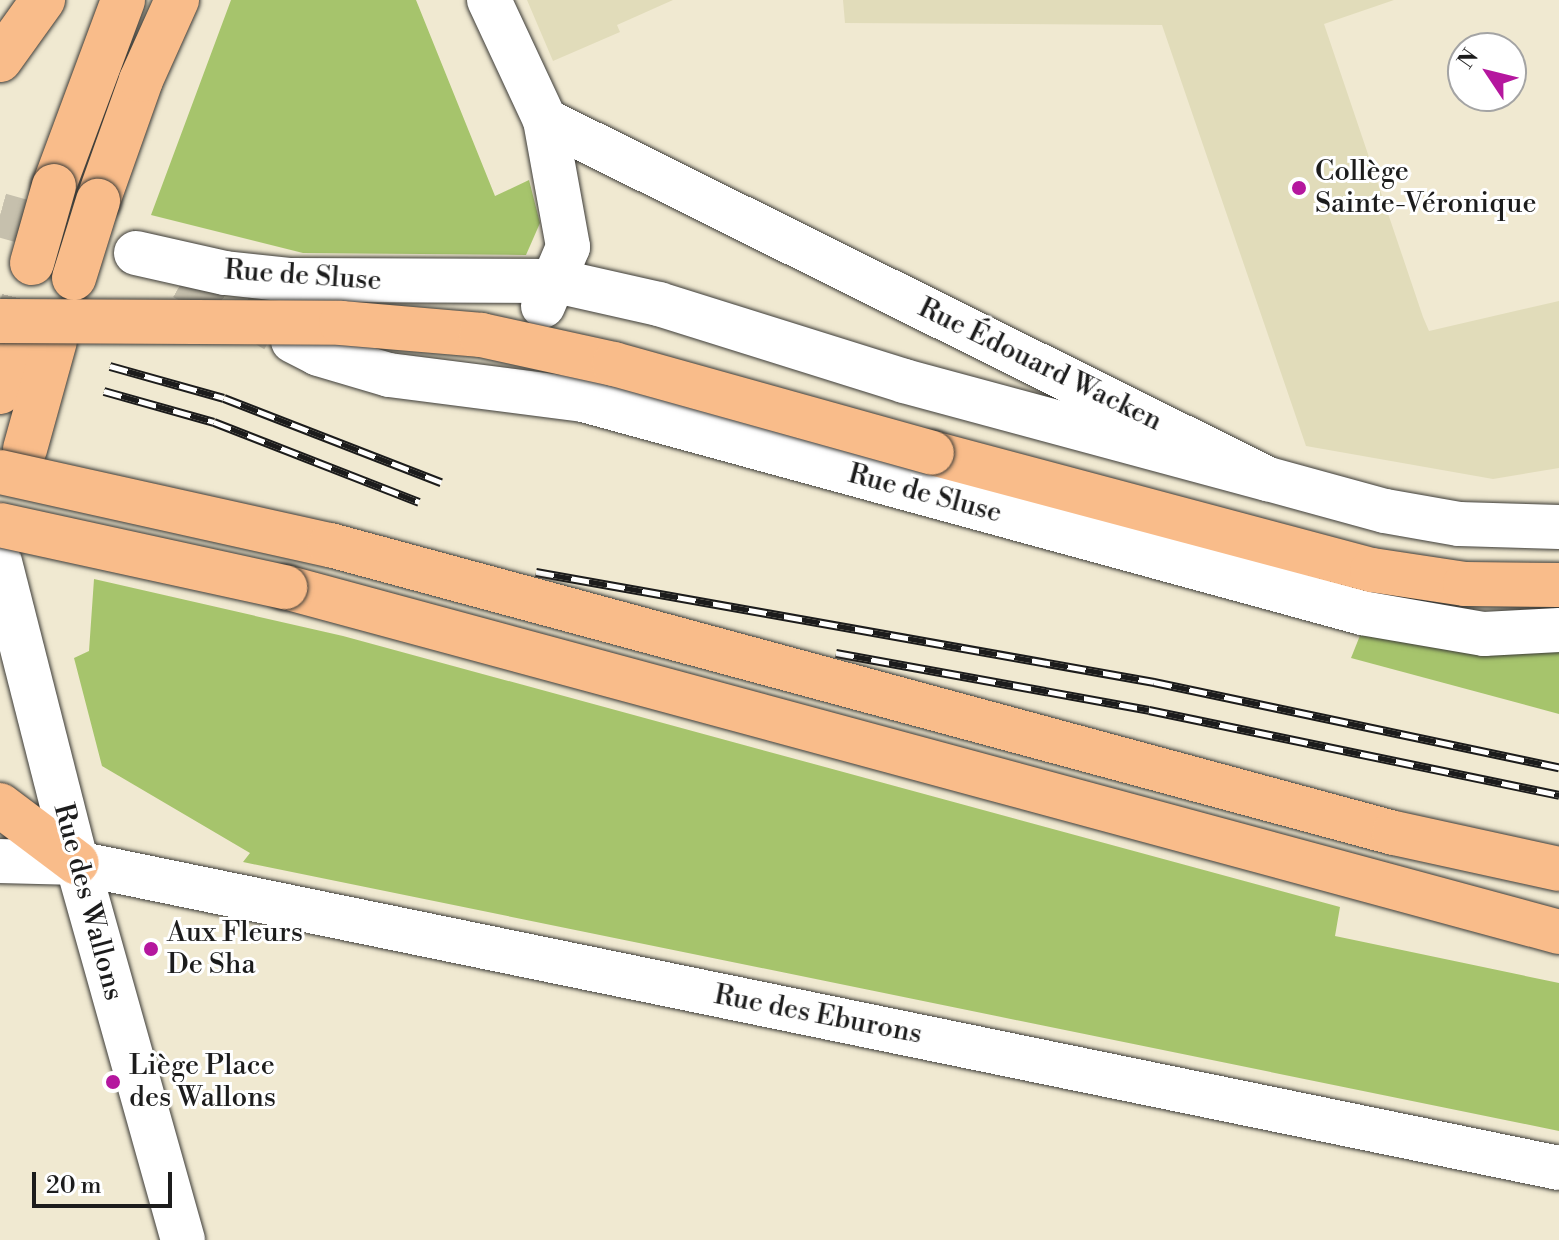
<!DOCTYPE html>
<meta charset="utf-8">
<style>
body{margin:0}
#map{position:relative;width:1559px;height:1240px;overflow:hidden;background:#f0e9d1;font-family:"Libre Bodoni",serif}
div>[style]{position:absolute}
.built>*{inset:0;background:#e1dcba}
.green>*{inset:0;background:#a6c46c}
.minor-tunnel>*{height:44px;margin-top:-22px;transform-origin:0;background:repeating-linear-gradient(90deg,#c6c0ad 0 44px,transparent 0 66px)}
.highway-tunnel>*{height:44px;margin-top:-22px;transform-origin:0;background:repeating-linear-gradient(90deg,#c6c0ad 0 44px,transparent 0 66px)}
.roads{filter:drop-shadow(0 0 2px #3c3b37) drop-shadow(0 0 2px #3c3b37)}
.minor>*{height:44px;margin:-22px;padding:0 22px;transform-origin:22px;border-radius:22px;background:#fff}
.highway>*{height:44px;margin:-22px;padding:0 22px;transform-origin:22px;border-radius:22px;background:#f9bc8a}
.rail>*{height:9px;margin-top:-4.5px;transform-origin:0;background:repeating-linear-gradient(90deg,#fff 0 18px,#1c1c1c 0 36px);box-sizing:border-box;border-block:2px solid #1c1c1c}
.bridges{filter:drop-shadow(0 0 2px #3c3b37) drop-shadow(0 0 2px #3c3b37)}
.highway-bridge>*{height:44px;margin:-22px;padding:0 22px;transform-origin:22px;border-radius:22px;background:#f9bc8a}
.dots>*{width:22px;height:22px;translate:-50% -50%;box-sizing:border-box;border:4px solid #fff;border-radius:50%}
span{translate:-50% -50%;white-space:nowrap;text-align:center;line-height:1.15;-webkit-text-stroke:6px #fff;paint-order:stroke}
.poi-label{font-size:28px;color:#1c1c1c}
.left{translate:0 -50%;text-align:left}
.street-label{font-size:28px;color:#1c1c1c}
.north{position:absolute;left:1447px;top:32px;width:80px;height:80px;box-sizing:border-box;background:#fff;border:2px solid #a4a4a4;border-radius:50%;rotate:305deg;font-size:22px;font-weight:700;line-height:32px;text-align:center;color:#1c1c1c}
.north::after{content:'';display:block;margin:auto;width:28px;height:36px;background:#b5179e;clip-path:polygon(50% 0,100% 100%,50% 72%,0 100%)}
.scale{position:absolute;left:32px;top:1172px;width:140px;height:36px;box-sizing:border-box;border:4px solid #1c1c1c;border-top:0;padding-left:10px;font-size:24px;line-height:28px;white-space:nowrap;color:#1c1c1c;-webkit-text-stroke:6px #fff;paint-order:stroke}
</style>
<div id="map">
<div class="built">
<div style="clip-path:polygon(527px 0,673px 0,617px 25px,620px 32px,553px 61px)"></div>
<div style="clip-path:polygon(843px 0,1394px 0,1324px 24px,1423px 317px,1429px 331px,1559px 301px,1559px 468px,1493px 479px,1306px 446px,1162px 25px,845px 23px)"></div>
</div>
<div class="green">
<div style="clip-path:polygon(231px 0,416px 0,495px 196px,529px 180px,540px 223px,526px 255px,303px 253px,151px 215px)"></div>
<div style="clip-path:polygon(94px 579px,343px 636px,1340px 907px,1335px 936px,1559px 983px,1559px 1131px,243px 862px,250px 853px,102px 766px,74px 658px,89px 651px)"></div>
<div style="clip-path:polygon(1361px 633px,1559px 648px,1559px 714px,1351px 658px)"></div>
</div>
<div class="minor-tunnel">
<div style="left:0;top:215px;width:141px;rotate:15.6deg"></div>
<div style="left:184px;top:278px;width:105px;rotate:29.7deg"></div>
</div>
<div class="highway-tunnel">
<div style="left:13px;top:342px;width:55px;rotate:-76.2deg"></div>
</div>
<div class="roads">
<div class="minor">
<div style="left:489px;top:0;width:132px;rotate:65deg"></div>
<div style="left:545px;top:120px;width:129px;rotate:79.7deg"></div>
<div style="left:568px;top:247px;width:64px;rotate:113deg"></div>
<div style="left:545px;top:120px;width:807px;rotate:26.41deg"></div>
<div style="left:1268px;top:479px;width:121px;rotate:15.3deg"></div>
<div style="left:1385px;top:511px;width:75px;rotate:10deg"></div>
<div style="left:1459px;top:524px;width:100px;rotate:1.7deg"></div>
<div style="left:136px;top:253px;width:91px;rotate:12.7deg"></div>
<div style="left:225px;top:273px;width:64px;rotate:6.2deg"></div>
<div style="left:289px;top:280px;width:268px;rotate:0.2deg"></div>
<div style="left:557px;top:281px;width:105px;rotate:12.7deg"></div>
<div style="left:659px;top:304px;width:257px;rotate:17.4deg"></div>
<div style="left:904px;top:381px;width:377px;rotate:15.1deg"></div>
<div style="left:293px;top:341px;width:28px;rotate:27deg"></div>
<div style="left:318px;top:354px;width:74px;rotate:16.5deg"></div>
<div style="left:389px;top:375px;width:196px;rotate:7.3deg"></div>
<div style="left:583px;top:400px;width:808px;rotate:15.29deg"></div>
<div style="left:1362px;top:613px;width:124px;rotate:9.8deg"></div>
<div style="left:1484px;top:634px;width:75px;rotate:-3.1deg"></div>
<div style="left:0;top:562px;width:311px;rotate:75.7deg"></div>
<div style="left:77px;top:863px;width:392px;rotate:74.3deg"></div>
<div style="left:0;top:861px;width:77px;rotate:1.5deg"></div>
<div style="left:77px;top:863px;width:1513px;rotate:11.63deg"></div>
</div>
<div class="highway">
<div style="left:0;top:60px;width:74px;rotate:-54.4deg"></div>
<div style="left:54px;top:186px;width:198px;rotate:-69.6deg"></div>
<div style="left:98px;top:201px;width:128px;rotate:-70.4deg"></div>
<div style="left:141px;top:80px;width:88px;rotate:-65.8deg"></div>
<div style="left:0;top:392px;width:52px;rotate:-75.4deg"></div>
<div style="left:25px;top:449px;width:112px;rotate:-74.5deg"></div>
<div style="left:932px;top:453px;width:455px;rotate:14.9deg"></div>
<div style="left:1372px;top:570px;width:94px;rotate:8.6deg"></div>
<div style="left:1465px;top:584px;width:94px;rotate:0.6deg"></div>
<div style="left:285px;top:587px;width:1320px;rotate:15.15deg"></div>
<div style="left:0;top:805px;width:96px;rotate:37deg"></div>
</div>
</div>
<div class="rail">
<div style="left:110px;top:366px;width:118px;rotate:15.7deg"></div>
<div style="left:224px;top:398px;width:233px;rotate:21.2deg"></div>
<div style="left:104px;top:391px;width:114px;rotate:15.7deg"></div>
<div style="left:214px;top:422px;width:220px;rotate:21.3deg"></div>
<div style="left:536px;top:572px;width:628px;rotate:10.09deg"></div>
<div style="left:1154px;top:682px;width:414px;rotate:11.9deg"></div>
<div style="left:836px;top:653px;width:318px;rotate:10.3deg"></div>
<div style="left:1149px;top:710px;width:419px;rotate:11.7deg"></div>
</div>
<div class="bridges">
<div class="highway-bridge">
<div style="left:32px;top:263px;width:80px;rotate:-74.1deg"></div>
<div style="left:74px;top:278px;width:81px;rotate:-72.7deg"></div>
<div style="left:0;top:321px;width:341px;rotate:0.3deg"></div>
<div style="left:341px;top:323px;width:141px;rotate:4.9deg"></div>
<div style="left:481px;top:335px;width:136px;rotate:12.3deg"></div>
<div style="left:614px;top:364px;width:330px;rotate:15.6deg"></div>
<div style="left:0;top:472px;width:338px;rotate:12.5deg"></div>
<div style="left:330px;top:545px;width:1102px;rotate:15.15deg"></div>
<div style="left:1394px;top:833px;width:169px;rotate:12.3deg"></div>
<div style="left:0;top:525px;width:292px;rotate:12.3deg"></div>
</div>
</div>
<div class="dots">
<div style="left:1299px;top:188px;background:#b5179e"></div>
<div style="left:151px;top:949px;background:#b5179e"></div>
<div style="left:113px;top:1082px;background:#b5179e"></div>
</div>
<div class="poi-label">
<span class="left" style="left:1315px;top:188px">Collège<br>Sainte-Véronique</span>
<span class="left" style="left:167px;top:949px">Aux Fleurs<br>De Sha</span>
<span class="left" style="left:129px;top:1082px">Liège Place<br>des Wallons</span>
</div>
<div class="street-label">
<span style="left:303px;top:276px;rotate:4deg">Rue de Sluse</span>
<span style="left:1040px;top:365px;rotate:26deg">Rue Édouard Wacken</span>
<span style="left:925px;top:494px;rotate:15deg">Rue de Sluse</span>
<span style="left:88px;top:902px;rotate:75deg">Rue des Wallons</span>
<span style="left:818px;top:1015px;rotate:11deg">Rue des Eburons</span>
</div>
<div class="north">N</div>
<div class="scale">20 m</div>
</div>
